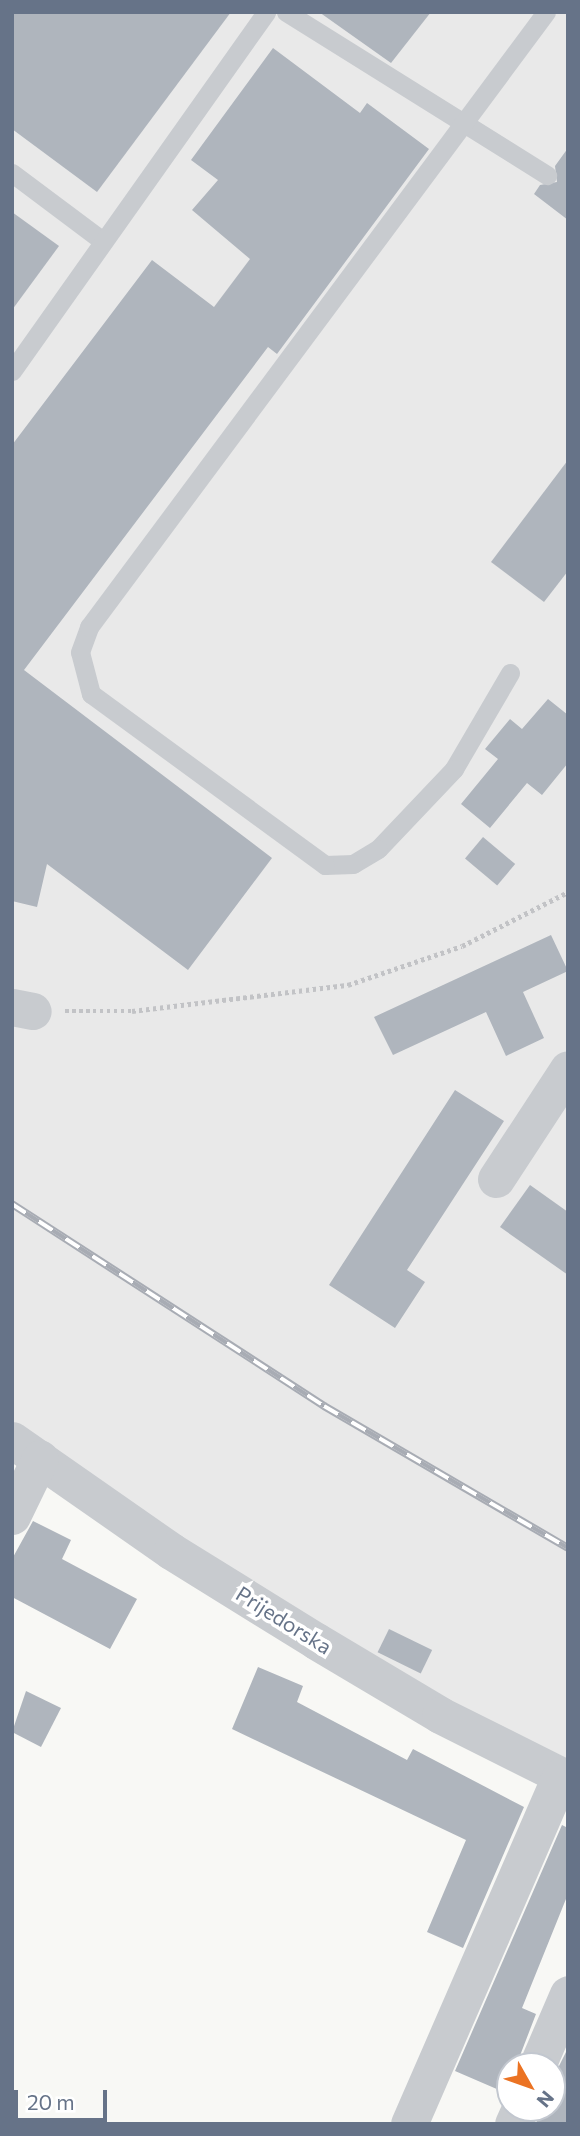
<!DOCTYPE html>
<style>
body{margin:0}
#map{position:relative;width:580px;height:2136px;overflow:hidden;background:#f8f8f5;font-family:Commissioner,sans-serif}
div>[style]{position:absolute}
.built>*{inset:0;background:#e9e9e9}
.building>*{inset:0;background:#afb5bd;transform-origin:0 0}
.path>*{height:4.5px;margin-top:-2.25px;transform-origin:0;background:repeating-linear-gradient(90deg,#c2c3c6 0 3.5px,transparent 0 7px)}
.lane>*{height:19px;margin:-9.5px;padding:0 9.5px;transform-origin:9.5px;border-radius:9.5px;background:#c8cbcf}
.street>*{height:37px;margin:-18.5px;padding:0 18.5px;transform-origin:18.5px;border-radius:18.5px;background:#c8cbcf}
.rail>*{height:8px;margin-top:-4px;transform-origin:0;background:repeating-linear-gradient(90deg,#fff 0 16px,#a8acb4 0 32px);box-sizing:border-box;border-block:2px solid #a8acb4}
span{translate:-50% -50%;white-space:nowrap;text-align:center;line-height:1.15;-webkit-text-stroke:7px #fff;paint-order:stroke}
.street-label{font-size:21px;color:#667388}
.frame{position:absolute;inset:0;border:14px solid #667388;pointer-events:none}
.north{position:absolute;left:496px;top:2052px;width:70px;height:70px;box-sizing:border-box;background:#fff;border:2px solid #c2c7cf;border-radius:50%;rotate:130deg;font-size:19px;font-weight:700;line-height:28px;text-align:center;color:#667388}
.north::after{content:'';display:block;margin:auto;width:24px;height:32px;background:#eb7323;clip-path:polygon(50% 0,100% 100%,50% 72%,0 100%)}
.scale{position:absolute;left:14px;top:2090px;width:93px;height:32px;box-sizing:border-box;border:4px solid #667388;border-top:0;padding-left:9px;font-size:21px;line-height:24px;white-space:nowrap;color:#667388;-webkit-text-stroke:5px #fff;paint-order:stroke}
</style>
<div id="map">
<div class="built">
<div style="clip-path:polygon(12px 12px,568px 12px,568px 1779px,12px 1440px)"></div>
</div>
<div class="building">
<div style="clip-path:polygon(12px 12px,231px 12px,97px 192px,12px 129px)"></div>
<div style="clip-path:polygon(319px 12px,431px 12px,391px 63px)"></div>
<div style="clip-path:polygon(273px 48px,360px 113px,367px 103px,429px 149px,277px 354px,268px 347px,24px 670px,272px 858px,188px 970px,47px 864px,37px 907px,12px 901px,12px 445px,152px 260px,214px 307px,250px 259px,192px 210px,218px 180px,191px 160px)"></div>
<div style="clip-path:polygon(568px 148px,568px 220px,534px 194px,540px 185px,557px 182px,555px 166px)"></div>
<div style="clip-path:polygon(12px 212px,59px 246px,12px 310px)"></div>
<div style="clip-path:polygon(568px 460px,568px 571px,544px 602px,491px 562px)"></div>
<div style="clip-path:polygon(548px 699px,568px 715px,568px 763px,542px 795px,527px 783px,490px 828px,461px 804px,498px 759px,485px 749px,510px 719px,522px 729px)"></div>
<div style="left:483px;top:837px;width:42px;height:28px;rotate:40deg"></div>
<div style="clip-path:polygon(551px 935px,568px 971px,523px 992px,544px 1038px,506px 1056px,486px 1012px,393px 1055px,374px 1017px)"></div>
<div style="clip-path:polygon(455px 1090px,504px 1121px,407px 1270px,425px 1282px,395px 1328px,329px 1285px)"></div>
<div style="clip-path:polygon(530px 1185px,568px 1212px,568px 1275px,500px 1227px)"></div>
<div style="clip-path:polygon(33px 1521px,71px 1540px,62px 1559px,137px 1599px,110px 1649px,12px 1597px,12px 1559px)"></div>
<div style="left:389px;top:1629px;width:48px;height:26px;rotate:26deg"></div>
<div style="clip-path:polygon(258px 1667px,303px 1686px,297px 1702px,407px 1760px,413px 1749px,524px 1807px,463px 1948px,427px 1932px,466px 1840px,232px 1729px)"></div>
<div style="clip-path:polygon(26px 1691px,61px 1708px,41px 1747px,12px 1732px)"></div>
<div style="clip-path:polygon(562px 1825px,568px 1828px,568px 1894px,522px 2008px,536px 2014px,516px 2066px,510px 2066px,506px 2093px,455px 2071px)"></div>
<div style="clip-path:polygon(568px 2048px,568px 2124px,536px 2124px,541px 2108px,552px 2108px,552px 2080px)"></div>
</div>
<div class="path">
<div style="left:65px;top:1011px;width:67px"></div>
<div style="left:132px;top:1011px;width:218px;rotate:-6.9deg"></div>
<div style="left:348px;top:985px;width:120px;rotate:-18.9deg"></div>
<div style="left:462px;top:946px;width:119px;rotate:-27deg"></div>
</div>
<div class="lane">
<div style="left:286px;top:12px;width:308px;rotate:32deg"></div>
<div style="left:12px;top:173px;width:114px;rotate:36.8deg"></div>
<div style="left:12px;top:371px;width:440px;rotate:-54.7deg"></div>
<div style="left:510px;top:673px;width:111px;rotate:120.3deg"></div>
<div style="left:454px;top:769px;width:110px;rotate:133.5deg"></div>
<div style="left:378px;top:849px;width:29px;rotate:149deg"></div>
<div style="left:353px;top:864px;width:28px;rotate:178deg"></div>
<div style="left:325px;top:865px;width:290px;rotate:-143.8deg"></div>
<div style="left:91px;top:694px;width:43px;rotate:-104.7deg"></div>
<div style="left:80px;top:652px;width:27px;rotate:-70deg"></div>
<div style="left:89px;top:627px;width:766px;rotate:-53.38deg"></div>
</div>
<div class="street">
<div style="left:12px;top:1007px;width:21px;rotate:11deg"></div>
<div style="left:496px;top:1179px;width:131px;rotate:-56.8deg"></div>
<div style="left:12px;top:1440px;width:194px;rotate:34.9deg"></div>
<div style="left:171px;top:1551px;width:171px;rotate:31.8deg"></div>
<div style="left:316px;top:1641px;width:144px;rotate:30.8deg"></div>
<div style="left:440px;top:1715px;width:143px;rotate:26.6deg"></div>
<div style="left:12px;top:1516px;width:64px;rotate:-64.2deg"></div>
<div style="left:537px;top:2066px;width:78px;rotate:-66.7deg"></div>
<div style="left:409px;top:2124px;width:379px;rotate:-66.5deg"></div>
<div style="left:513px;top:2124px;width:17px;rotate:-66deg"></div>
</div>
<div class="rail">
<div style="left:12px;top:1204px;width:372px;rotate:32.9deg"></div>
<div style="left:324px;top:1406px;width:282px;rotate:30.2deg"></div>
</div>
<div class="street-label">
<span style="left:284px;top:1620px;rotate:32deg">Prijedorska</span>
</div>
<div class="frame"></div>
<div class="north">N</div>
<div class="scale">20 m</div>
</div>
